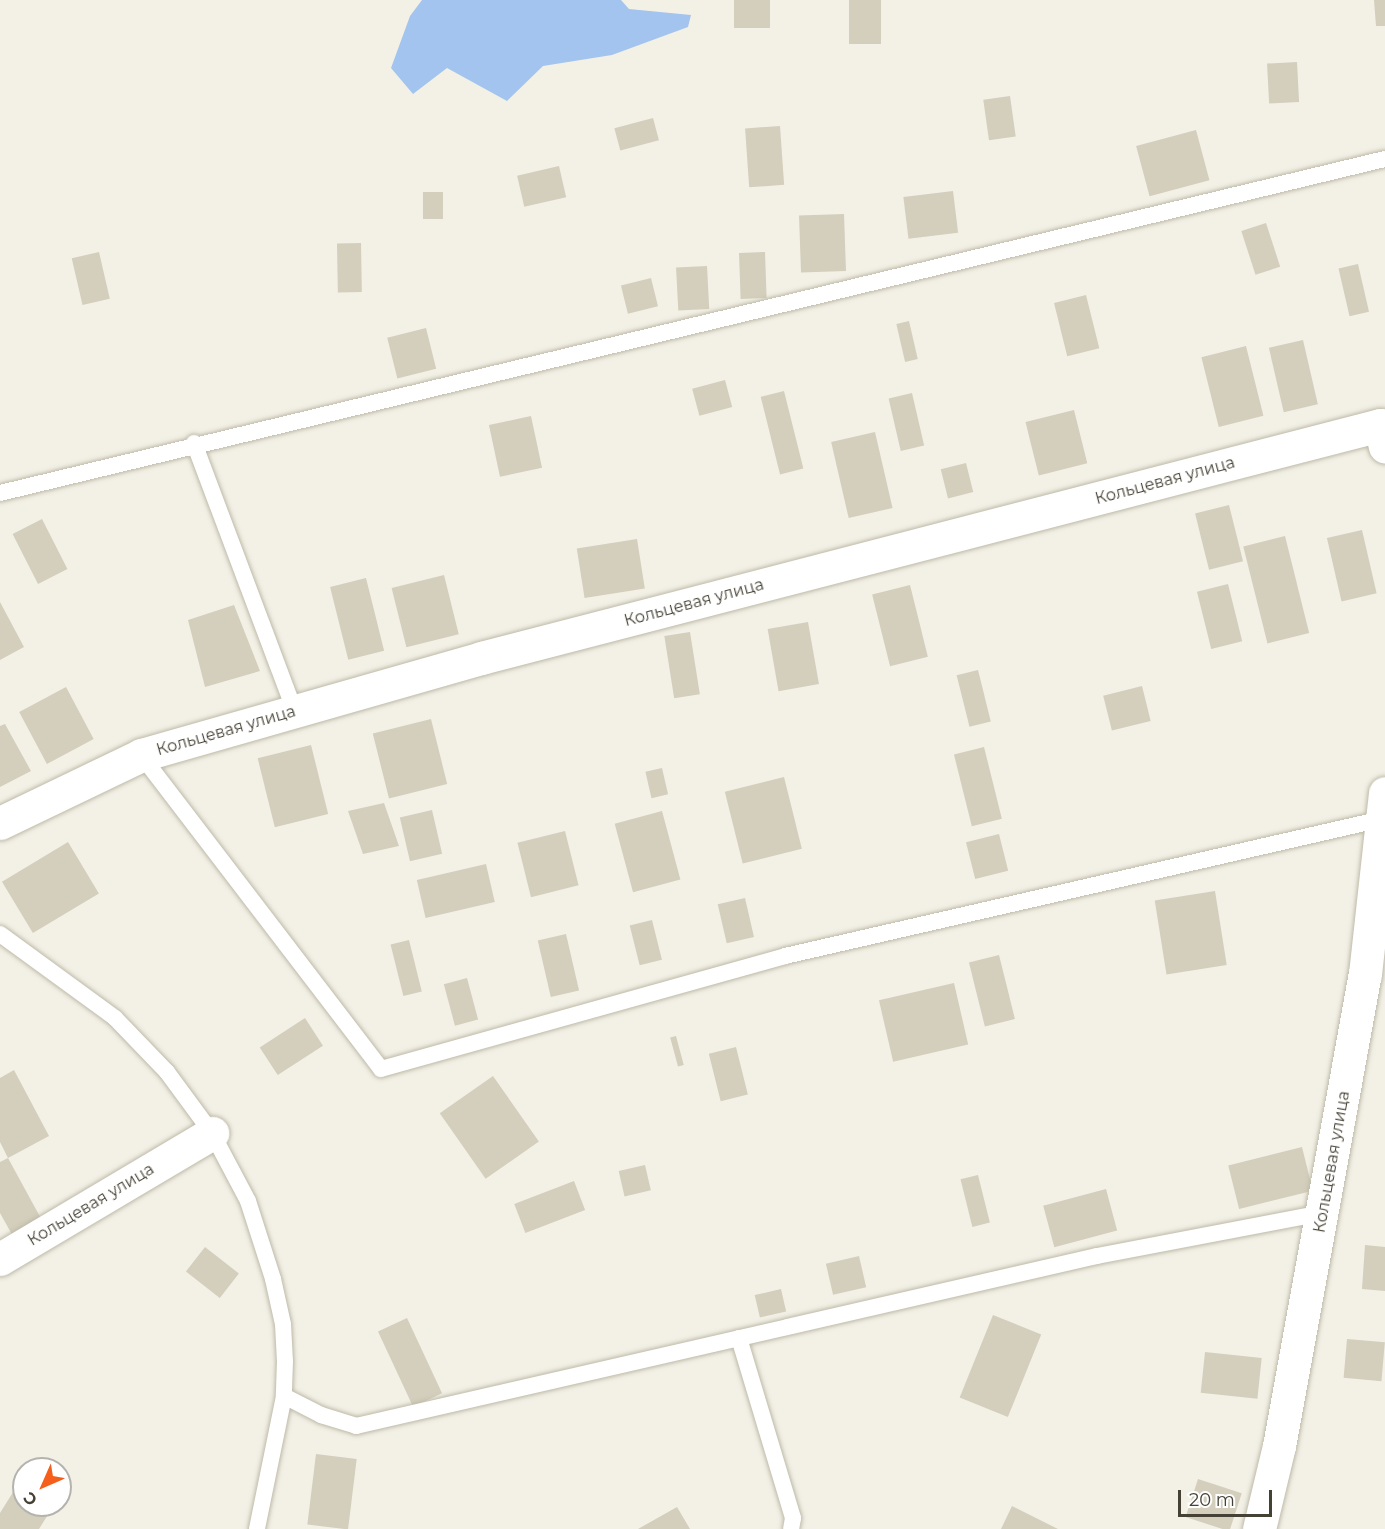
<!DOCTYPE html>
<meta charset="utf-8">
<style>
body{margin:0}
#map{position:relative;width:1385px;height:1529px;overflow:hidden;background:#f3f1e6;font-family:Montserrat,sans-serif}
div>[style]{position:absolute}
.water>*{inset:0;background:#a3c4ee}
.building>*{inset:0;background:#d4cebc;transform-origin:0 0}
.roads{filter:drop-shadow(0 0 2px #bebaa9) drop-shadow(0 0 2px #bebaa9)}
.service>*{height:16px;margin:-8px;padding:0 8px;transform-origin:8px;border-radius:8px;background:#fff}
.minor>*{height:33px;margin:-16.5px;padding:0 16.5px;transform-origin:16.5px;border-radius:16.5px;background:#fff}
span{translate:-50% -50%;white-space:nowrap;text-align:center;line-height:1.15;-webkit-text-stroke:4.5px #fff;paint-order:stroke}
.street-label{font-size:16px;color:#454235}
.north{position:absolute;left:12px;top:1457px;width:60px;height:60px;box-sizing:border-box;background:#fff;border:2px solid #b5b3ae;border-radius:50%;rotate:225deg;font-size:16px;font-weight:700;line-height:24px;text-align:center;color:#454235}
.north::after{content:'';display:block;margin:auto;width:21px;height:27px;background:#f55e1b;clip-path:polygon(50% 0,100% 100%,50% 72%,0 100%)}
.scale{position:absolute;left:1178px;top:1490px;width:94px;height:27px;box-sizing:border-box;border:3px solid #454235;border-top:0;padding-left:8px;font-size:18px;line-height:21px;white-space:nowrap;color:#454235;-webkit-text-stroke:4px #fff;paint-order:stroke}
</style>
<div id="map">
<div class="water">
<div style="clip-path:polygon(422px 0,621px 0,629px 9px,691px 15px,688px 27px,612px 55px,543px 66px,507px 101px,447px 68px,413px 94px,391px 68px,410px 16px)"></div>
</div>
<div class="building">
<div style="left:734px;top:0;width:36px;height:28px"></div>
<div style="left:849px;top:0;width:32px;height:44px"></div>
<div style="clip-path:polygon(1374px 0,1385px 0,1385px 26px,1376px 26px)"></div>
<div style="left:1297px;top:62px;width:40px;height:30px;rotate:87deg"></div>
<div style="left:1010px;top:96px;width:41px;height:27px;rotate:82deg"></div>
<div style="left:653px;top:118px;width:23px;height:40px;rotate:75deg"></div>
<div style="left:780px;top:126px;width:59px;height:35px;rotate:86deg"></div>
<div style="left:1196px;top:130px;width:52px;height:62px;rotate:75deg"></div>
<div style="left:559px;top:166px;width:32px;height:43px;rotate:77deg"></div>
<div style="left:953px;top:191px;width:42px;height:50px;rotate:83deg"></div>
<div style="left:423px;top:192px;width:20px;height:27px"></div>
<div style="left:844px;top:214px;width:57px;height:45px;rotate:88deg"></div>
<div style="left:1266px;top:223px;width:46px;height:26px;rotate:72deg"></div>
<div style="left:361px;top:243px;width:49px;height:24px;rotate:89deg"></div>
<div style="left:99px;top:252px;width:48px;height:28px;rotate:77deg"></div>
<div style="left:765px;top:252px;width:46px;height:26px;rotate:88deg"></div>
<div style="left:1358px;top:264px;width:49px;height:20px;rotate:77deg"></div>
<div style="left:707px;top:266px;width:43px;height:31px;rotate:87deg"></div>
<div style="left:651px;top:278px;width:29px;height:31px;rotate:76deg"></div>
<div style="left:1086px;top:295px;width:55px;height:33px;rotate:76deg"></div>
<div style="left:909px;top:321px;width:39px;height:13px;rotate:77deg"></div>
<div style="left:426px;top:328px;width:42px;height:40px;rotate:76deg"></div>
<div style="left:1303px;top:340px;width:66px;height:35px;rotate:77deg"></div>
<div style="left:1246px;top:346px;width:72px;height:46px;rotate:76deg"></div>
<div style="left:725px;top:380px;width:28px;height:34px;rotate:75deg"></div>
<div style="left:784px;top:391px;width:80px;height:24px;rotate:76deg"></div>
<div style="left:912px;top:393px;width:54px;height:24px;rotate:77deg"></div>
<div style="left:1074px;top:410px;width:55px;height:50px;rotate:76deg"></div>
<div style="left:531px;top:416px;width:53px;height:43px;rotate:78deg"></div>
<div style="left:875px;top:432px;width:78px;height:45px;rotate:77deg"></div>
<div style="left:966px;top:463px;width:30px;height:26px;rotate:76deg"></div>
<div style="left:1229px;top:505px;width:58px;height:35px;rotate:76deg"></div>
<div style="left:42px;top:519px;width:56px;height:33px;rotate:63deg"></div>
<div style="left:1362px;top:530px;width:65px;height:36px;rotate:77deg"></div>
<div style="left:1285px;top:536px;width:100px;height:43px;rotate:76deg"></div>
<div style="left:637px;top:539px;width:50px;height:61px;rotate:81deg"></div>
<div style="left:444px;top:575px;width:61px;height:54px;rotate:76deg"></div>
<div style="left:366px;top:578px;width:75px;height:37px;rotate:76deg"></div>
<div style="left:1228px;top:584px;width:59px;height:32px;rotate:76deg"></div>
<div style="left:910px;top:585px;width:74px;height:39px;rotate:76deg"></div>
<div style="clip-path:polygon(0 602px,24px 647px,0 660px)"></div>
<div style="clip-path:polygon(234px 605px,260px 671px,205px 687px,188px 620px)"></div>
<div style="left:808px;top:622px;width:63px;height:41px;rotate:80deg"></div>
<div style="left:690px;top:632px;width:63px;height:26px;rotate:81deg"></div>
<div style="left:978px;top:670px;width:53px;height:22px;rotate:76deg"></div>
<div style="left:1142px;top:686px;width:36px;height:40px;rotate:76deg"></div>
<div style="left:66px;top:687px;width:59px;height:53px;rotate:62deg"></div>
<div style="left:431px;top:719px;width:67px;height:60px;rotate:76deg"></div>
<div style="clip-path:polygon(5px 724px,31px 771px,0 787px,0 726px)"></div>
<div style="left:311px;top:745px;width:71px;height:55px;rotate:76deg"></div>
<div style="left:984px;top:747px;width:74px;height:31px;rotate:76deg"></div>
<div style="left:662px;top:768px;width:27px;height:17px;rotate:77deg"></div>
<div style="left:784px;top:777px;width:74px;height:61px;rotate:76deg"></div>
<div style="clip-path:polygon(384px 803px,399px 846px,363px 854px,348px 811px)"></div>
<div style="left:432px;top:810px;width:45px;height:33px;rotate:77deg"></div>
<div style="left:662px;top:811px;width:71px;height:49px;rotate:75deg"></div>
<div style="left:565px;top:831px;width:56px;height:49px;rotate:76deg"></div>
<div style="left:999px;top:834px;width:38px;height:34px;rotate:76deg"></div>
<div style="left:68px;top:842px;width:60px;height:77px;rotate:59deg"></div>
<div style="left:486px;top:864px;width:39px;height:71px;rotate:77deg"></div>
<div style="left:1215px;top:891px;width:75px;height:61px;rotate:81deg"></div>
<div style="left:745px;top:898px;width:40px;height:28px;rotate:77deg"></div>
<div style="left:652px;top:920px;width:41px;height:23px;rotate:76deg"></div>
<div style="left:566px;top:934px;width:58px;height:29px;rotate:77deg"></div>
<div style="left:409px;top:940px;width:53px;height:19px;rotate:76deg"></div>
<div style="left:999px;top:955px;width:66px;height:31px;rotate:76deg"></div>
<div style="left:467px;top:978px;width:43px;height:24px;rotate:75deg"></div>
<div style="left:954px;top:983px;width:63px;height:77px;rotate:77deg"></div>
<div style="left:305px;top:1018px;width:33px;height:54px;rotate:57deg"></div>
<div style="left:676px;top:1036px;width:30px;height:6px;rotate:75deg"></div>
<div style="left:736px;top:1047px;width:49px;height:28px;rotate:76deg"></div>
<div style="clip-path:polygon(14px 1070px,49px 1136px,8px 1158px,0 1142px,0 1078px)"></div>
<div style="left:493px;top:1076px;width:80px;height:65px;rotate:55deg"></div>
<div style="left:1302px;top:1147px;width:45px;height:76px;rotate:76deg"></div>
<div style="clip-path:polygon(8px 1158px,44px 1224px,15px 1240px,0 1213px,0 1162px)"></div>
<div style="left:645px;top:1165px;width:26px;height:27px;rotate:77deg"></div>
<div style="left:978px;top:1175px;width:49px;height:18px;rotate:76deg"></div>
<div style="left:574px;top:1181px;width:31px;height:64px;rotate:69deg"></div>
<div style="left:1106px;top:1189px;width:43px;height:65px;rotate:75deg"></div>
<div style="clip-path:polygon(1365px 1245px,1385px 1247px,1385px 1291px,1362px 1289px)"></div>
<div style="left:205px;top:1247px;width:43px;height:31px;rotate:38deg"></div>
<div style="left:859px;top:1256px;width:32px;height:34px;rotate:77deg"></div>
<div style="left:781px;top:1289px;width:23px;height:27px;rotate:77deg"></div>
<div style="left:993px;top:1315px;width:52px;height:89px;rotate:22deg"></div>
<div style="left:407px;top:1318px;width:83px;height:32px;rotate:65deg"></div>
<div style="left:1347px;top:1339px;width:38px;height:39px;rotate:5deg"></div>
<div style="left:1205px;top:1352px;width:57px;height:41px;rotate:6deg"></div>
<div style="left:316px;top:1454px;width:41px;height:71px;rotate:7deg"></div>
<div style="left:1198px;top:1479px;width:46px;height:40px;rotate:18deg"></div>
<div style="clip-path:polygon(20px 1481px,24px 1484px,24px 1505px,54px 1505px,39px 1529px,0 1529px,0 1513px)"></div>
<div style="clip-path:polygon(1012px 1506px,1058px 1529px,1001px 1529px)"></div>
<div style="clip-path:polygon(677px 1507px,690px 1529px,638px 1529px)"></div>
</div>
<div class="roads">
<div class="service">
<div style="left:194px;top:443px;width:286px;rotate:69.4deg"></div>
<div style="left:0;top:493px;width:1425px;rotate:-13.56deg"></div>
<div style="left:141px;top:755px;width:395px;rotate:52.6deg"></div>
<div style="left:381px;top:1069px;width:420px;rotate:-15.6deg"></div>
<div style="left:785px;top:956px;width:613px;rotate:-12.92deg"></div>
<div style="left:0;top:934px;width:142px;rotate:36.1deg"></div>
<div style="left:115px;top:1018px;width:75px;rotate:46.1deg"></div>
<div style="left:167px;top:1072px;width:76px;rotate:53.6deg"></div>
<div style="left:212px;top:1133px;width:77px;rotate:62.1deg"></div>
<div style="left:248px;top:1201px;width:82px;rotate:72.2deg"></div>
<div style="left:273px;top:1279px;width:46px;rotate:77.5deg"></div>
<div style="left:283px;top:1324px;width:37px;rotate:87deg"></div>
<div style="left:285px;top:1361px;width:35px;rotate:92deg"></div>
<div style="left:284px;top:1396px;width:136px;rotate:101.5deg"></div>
<div style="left:739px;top:1338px;width:188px;rotate:73.3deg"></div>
<div style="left:793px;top:1518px;width:11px;rotate:100deg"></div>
<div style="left:284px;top:1396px;width:42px;rotate:27.2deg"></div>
<div style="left:321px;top:1415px;width:37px;rotate:17deg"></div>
<div style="left:356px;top:1426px;width:760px;rotate:-12.92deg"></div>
<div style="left:1097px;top:1256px;width:230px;rotate:-10.8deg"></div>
</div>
<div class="minor">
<div style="left:0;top:823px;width:157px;rotate:-25.7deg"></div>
<div style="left:141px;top:755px;width:354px;rotate:-15.9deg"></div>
<div style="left:481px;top:658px;width:929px;rotate:-14.53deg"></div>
<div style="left:1380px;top:425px;width:22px;rotate:77deg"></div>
<div style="left:0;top:1259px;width:247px;rotate:-30.7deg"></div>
<div style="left:1259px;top:1529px;width:85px;rotate:-76.5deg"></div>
<div style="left:1279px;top:1446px;width:480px;rotate:-79.7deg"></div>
<div style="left:1365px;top:974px;width:182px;rotate:-83.7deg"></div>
</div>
</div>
<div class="street-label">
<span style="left:1165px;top:481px;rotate:-15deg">Кольцевая улица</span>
<span style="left:694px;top:603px;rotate:-15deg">Кольцевая улица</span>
<span style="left:226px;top:731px;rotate:-16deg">Кольцевая улица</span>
<span style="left:1332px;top:1162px;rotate:-80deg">Кольцевая улица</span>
<span style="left:91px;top:1205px;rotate:-31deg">Кольцевая улица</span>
</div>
<div class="north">С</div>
<div class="scale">20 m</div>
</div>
